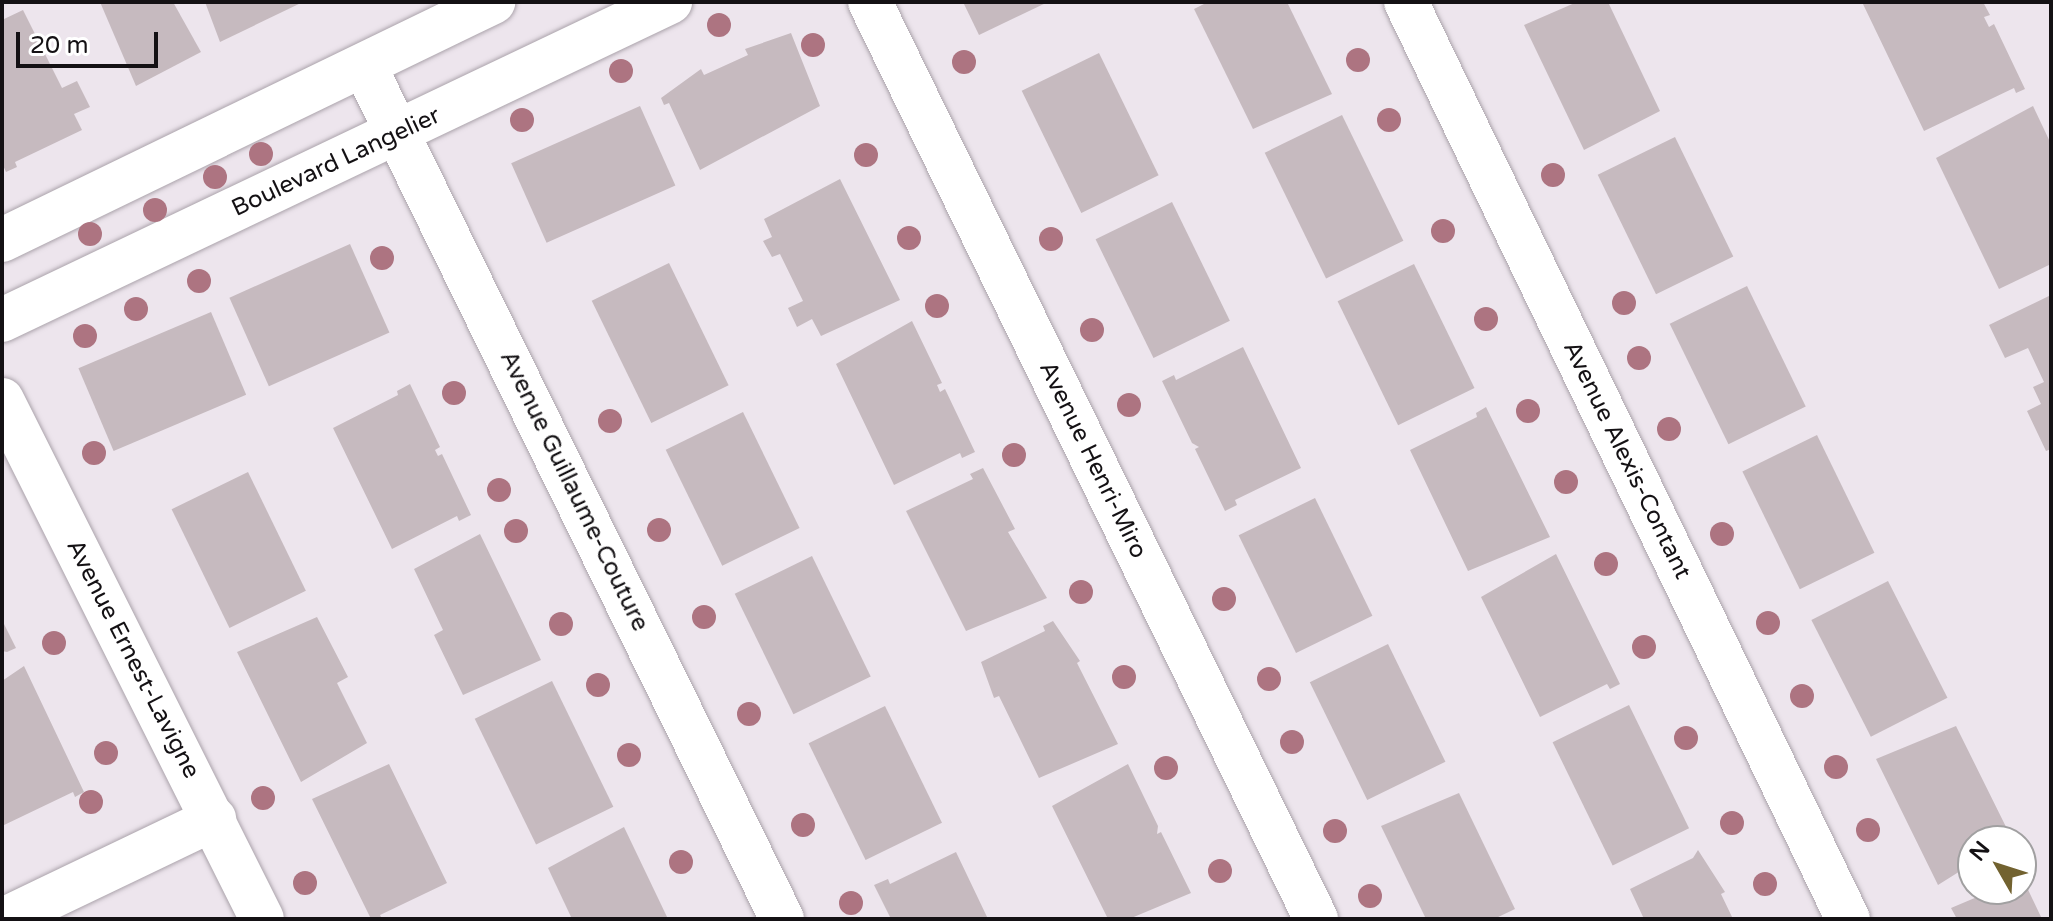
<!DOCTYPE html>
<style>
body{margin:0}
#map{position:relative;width:2053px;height:921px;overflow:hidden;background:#ede5ed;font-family:"Varela Round",sans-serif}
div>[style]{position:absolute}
.building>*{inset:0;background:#c6babf;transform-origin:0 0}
.roads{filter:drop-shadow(0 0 2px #aba3ab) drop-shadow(0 0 2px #aba3ab)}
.street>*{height:44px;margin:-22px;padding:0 22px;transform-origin:22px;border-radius:22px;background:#fff}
.secondary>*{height:44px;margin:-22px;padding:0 22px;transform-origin:22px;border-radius:22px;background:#fff}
.trees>*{width:24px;height:24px;margin:-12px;border-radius:50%;background:#ad7481}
span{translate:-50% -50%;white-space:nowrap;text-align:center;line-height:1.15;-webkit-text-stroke:7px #fff;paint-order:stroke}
.street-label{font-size:24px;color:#141114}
.frame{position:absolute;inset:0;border:4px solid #141114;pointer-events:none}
.north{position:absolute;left:1957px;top:825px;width:80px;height:80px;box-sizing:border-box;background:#fff;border:2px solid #a1a0a1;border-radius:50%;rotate:309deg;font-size:22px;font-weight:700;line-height:32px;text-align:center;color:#141114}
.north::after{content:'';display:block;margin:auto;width:28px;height:36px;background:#726230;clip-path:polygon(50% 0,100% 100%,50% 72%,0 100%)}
.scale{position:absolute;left:16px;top:32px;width:142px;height:36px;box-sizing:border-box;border:4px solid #141114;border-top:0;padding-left:10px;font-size:24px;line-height:28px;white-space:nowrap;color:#141114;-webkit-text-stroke:6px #fff;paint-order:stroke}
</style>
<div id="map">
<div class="building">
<div style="clip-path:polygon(100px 2px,173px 2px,201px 52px,136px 86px)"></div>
<div style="clip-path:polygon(205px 2px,303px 2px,220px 42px)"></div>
<div style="clip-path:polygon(963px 2px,1048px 2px,979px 35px)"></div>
<div style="clip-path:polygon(1208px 2px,1287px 2px,1332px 94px,1253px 129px,1194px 9px)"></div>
<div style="clip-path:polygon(1577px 2px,1608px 2px,1660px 111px,1584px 150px,1524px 25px)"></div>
<div style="clip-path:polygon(1862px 2px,1983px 2px,1990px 15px,1984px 17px,1989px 27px,1994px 24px,2025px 89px,2016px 93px,2014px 88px,1924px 131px)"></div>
<div style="clip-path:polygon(23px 10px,62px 88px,77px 81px,90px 107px,74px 114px,82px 130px,15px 162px,17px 167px,6px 172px,2px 163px,2px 20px)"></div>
<div style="clip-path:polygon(791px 33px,820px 106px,700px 170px,669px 103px,664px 105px,661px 98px,701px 69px,704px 75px,748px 55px,745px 49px)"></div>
<div style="left:1099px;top:53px;width:136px;height:86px;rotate:64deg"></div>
<div style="left:640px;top:106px;width:87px;height:141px;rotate:66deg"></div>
<div style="clip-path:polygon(2033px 106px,2051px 144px,2051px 264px,1999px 289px,1936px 158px)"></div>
<div style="left:1342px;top:115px;width:140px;height:86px;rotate:64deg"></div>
<div style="left:1675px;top:137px;width:133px;height:86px;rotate:64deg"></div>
<div style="clip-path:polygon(840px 179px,900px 300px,821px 336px,812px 319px,797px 327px,788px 308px,803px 301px,780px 254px,772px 257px,763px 241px,772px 237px,764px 219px)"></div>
<div style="left:1172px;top:202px;width:132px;height:85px;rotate:64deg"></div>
<div style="left:350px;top:244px;width:97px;height:132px;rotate:66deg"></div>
<div style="left:669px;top:263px;width:136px;height:86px;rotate:64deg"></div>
<div style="left:1414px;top:264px;width:138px;height:85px;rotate:64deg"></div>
<div style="left:1747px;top:286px;width:134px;height:86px;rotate:64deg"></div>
<div style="clip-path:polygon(2051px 295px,2051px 449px,2046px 451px,2027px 411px,2041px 404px,2033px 387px,2044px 382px,2028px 348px,2005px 358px,1989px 325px)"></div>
<div style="left:211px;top:312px;width:90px;height:144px;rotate:67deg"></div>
<div style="clip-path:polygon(912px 321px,942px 383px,937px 385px,940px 392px,945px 389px,975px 452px,962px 458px,960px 453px,894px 485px,836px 364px)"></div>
<div style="clip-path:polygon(1243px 347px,1301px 468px,1235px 500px,1237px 505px,1225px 511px,1195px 449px,1199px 447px,1192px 443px,1162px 381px,1174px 375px,1176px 380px)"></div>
<div style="clip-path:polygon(410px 384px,440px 447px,435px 450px,438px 456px,442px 454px,471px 515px,459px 521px,457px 516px,392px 549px,333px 428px,398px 395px,397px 391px)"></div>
<div style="clip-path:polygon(1486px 407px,1550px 537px,1468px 571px,1410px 450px,1477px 417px,1476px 413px)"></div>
<div style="left:743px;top:412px;width:129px;height:86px;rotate:64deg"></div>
<div style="left:1817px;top:435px;width:131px;height:83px;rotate:64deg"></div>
<div style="clip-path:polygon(983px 468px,1015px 529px,1008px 532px,1047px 598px,966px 631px,906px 511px,973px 479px,970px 474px)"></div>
<div style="left:248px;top:472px;width:132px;height:85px;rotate:64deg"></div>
<div style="left:1315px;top:498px;width:131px;height:85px;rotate:64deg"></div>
<div style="clip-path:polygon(480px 534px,541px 660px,463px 695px,434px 635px,443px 630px,414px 569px)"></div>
<div style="clip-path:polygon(1556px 554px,1620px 684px,1610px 689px,1607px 684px,1540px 717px,1481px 597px)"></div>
<div style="left:812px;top:556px;width:134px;height:86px;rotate:64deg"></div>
<div style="left:1888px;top:581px;width:131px;height:86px;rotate:63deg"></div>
<div style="clip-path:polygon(317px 617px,348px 677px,337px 683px,367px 743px,301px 782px,237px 652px)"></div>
<div style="clip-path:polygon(2px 620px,16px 648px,7px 652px,2px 651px)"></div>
<div style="clip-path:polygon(1053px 621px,1080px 661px,1077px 663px,1118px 744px,1039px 778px,999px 696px,994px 698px,981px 662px,1045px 631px,1043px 626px)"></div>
<div style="left:1388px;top:644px;width:131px;height:87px;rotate:64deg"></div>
<div style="clip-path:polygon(24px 666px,84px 792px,75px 797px,73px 792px,2px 826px,2px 681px)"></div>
<div style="left:552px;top:681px;width:140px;height:86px;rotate:64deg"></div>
<div style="left:1629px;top:705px;width:137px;height:85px;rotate:64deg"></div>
<div style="left:885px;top:706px;width:130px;height:85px;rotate:64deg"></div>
<div style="clip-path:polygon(1956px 726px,2013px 841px,1973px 841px,1973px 863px,1938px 885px,1876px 759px)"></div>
<div style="clip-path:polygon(389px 764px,447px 883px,380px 915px,382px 919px,371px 919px,312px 799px)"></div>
<div style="clip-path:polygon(1128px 764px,1158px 826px,1157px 834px,1161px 832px,1191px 893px,1129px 919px,1108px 919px,1052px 806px)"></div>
<div style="clip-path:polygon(1459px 793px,1515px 909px,1494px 919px,1426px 919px,1381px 826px)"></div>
<div style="clip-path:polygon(624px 827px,668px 919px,572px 919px,548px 868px)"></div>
<div style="clip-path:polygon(1698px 850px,1725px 892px,1721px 894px,1733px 919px,1644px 919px,1630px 889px,1693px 858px)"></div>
<div style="clip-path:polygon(956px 852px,988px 919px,891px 919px,874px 885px,888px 879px,890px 884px)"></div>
<div style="clip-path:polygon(2021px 875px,2042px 919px,1957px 919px,1951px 908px,1996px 889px,2021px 889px)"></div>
</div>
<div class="roads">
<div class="street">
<div style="left:870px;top:2px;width:1020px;rotate:64.06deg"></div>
<div style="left:1406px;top:2px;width:1018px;rotate:64.27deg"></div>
<div style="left:364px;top:65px;width:951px;rotate:63.92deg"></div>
<div style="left:2px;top:400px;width:580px;rotate:63.39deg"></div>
<div style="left:5px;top:919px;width:232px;rotate:-25.6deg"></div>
</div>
<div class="secondary">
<div style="left:2px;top:240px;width:546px;rotate:-25.86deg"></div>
<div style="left:2px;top:320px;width:740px;rotate:-25.46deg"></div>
</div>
</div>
<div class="trees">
<div style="left:719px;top:25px"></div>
<div style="left:813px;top:45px"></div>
<div style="left:1358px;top:60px"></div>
<div style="left:964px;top:62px"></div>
<div style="left:621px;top:71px"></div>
<div style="left:522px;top:120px"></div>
<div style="left:1389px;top:120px"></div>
<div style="left:261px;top:154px"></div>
<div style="left:866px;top:155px"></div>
<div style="left:1553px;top:175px"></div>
<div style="left:215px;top:177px"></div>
<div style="left:155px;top:210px"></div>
<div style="left:1443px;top:231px"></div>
<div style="left:90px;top:234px"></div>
<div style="left:909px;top:238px"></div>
<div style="left:1051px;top:239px"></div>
<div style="left:382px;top:258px"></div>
<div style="left:199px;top:281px"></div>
<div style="left:1624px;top:303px"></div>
<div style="left:937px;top:306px"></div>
<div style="left:136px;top:309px"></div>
<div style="left:1486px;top:319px"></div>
<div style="left:1092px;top:330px"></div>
<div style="left:85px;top:336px"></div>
<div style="left:1639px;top:358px"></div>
<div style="left:454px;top:393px"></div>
<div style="left:1129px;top:405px"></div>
<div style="left:1528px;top:411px"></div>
<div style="left:610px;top:421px"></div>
<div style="left:1669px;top:429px"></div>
<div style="left:94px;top:453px"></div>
<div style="left:1014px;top:455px"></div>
<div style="left:1566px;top:482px"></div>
<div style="left:499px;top:490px"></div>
<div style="left:659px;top:530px"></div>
<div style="left:516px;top:531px"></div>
<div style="left:1722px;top:534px"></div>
<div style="left:1606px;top:564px"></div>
<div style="left:1081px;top:592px"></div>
<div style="left:1224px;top:599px"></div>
<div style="left:704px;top:617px"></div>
<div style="left:1768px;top:623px"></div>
<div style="left:561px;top:624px"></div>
<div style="left:54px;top:643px"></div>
<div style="left:1644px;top:647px"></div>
<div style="left:1124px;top:677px"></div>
<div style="left:1269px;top:679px"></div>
<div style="left:598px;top:685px"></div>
<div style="left:1802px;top:696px"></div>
<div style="left:749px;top:714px"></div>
<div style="left:1686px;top:738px"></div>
<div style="left:1292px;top:742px"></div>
<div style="left:106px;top:753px"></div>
<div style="left:629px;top:755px"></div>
<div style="left:1836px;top:767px"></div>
<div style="left:1166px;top:768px"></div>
<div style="left:263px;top:798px"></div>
<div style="left:91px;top:802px"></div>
<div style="left:1732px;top:823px"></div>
<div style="left:803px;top:825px"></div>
<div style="left:1868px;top:830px"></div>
<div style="left:1335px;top:831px"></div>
<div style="left:681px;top:862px"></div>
<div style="left:1220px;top:871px"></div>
<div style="left:305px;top:883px"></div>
<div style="left:1765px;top:884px"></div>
<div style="left:1370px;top:896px"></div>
<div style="left:851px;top:903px"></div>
</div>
<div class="street-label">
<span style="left:336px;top:162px;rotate:-25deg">Boulevard Langelier</span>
<span style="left:1093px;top:460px;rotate:64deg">Avenue Henri-Miro</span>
<span style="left:1627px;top:460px;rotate:64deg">Avenue Alexis-Contant</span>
<span style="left:574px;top:491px;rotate:64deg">Avenue Guillaume-Couture</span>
<span style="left:133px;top:659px;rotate:63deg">Avenue Ernest-Lavigne</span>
</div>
<div class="frame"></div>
<div class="north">N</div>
<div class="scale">20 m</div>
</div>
